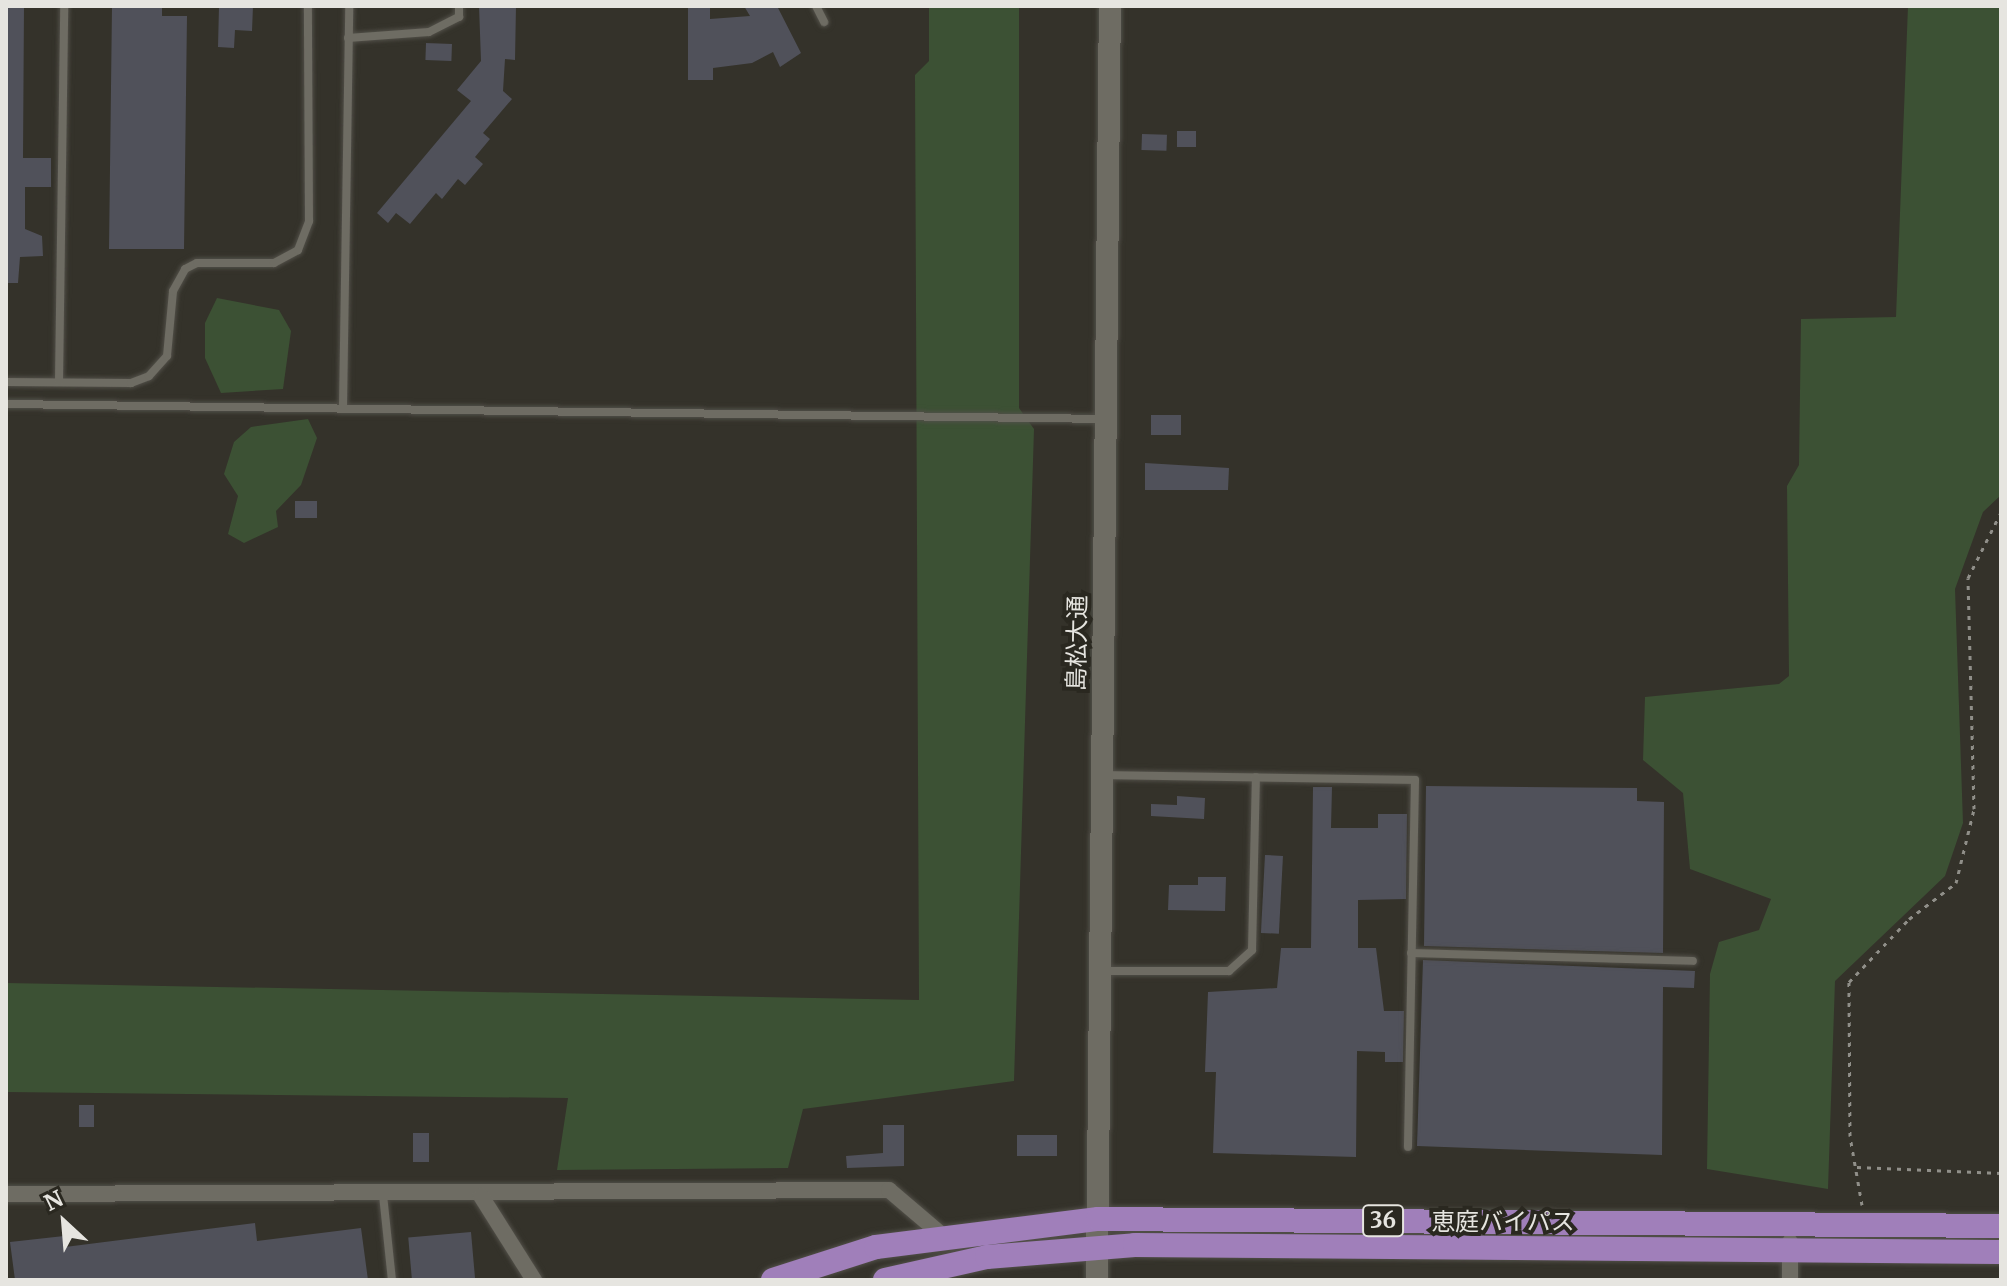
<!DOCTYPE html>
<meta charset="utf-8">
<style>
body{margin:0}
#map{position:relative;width:2007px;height:1286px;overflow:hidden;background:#34322a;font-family:Merriweather,"Noto Sans JP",serif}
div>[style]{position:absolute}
.green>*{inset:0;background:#3c5134}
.building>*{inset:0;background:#50515a;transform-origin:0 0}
.path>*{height:3px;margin-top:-1.5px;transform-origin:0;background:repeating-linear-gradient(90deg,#908f89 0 4px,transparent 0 10px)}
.roads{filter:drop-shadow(0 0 2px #514f48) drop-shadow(0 0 2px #514f48)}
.service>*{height:8px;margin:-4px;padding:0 4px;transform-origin:4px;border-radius:4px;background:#6e6c63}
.minor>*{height:16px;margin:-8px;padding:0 8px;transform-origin:8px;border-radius:8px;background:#6e6c63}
.tertiary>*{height:22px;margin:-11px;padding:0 11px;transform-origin:11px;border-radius:11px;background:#6e6c63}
.trunk>*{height:24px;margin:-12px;padding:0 12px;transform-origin:12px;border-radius:12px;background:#a07fba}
span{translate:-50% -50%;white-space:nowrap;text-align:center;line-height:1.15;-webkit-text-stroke:8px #2a2820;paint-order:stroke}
.shield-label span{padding:2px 6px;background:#2a2820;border:2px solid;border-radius:6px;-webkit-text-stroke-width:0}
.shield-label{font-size:22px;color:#e6e5e0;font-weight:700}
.street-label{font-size:24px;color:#e6e5e0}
.frame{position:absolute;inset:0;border:8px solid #e6e5e0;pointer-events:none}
.north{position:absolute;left:24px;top:1182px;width:80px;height:80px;-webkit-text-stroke:6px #2a2820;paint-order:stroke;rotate:334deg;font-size:22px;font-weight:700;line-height:32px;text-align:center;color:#e6e5e0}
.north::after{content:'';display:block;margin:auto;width:28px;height:36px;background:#e6e5e0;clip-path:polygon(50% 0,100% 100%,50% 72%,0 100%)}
</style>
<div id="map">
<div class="green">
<div style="clip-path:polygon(929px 6px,1019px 6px,1019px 408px,1034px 429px,1014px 1081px,803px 1109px,788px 1168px,557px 1170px,568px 1098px,6px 1092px,6px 983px,919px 1000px,915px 75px,929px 61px)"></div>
<div style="clip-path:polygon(1908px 6px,2001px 6px,2001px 495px,1983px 512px,1955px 589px,1963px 823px,1945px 876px,1835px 981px,1828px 1189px,1707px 1169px,1710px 974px,1719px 942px,1759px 930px,1771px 899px,1690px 869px,1683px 793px,1643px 760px,1645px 697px,1779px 684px,1789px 676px,1787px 486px,1799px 465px,1801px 319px,1896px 317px)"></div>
<div style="clip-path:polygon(217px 298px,279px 310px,291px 331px,283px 389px,221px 393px,205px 358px,205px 323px)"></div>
<div style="clip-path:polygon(308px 419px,317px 438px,301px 485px,276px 511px,278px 527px,244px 543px,228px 534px,238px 496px,224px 474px,234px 442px,251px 427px)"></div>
</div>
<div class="building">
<div style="clip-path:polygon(6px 6px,24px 6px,23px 158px,51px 158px,51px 187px,25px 187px,25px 229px,42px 236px,43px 256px,20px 257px,18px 283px,6px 283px)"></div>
<div style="clip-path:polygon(112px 6px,162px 6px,162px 16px,187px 16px,184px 249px,109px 249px)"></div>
<div style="clip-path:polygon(219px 6px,253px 6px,252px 31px,235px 30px,234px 48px,218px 47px)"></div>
<div style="clip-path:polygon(479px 6px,516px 6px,515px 60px,505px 59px,503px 91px,512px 99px,483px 133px,490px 139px,475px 157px,483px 164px,465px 185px,458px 179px,442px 199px,436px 193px,410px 224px,396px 213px,388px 223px,377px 213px,471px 101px,457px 90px,481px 61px)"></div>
<div style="clip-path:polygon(688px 6px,710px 6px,710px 19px,750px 16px,744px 6px,777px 6px,801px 53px,780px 67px,773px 52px,752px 63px,713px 68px,713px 80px,688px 80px)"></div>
<div style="left:426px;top:43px;width:26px;height:17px;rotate:2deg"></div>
<div style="left:1177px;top:131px;width:19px;height:16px"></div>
<div style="left:1142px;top:134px;width:25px;height:16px;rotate:2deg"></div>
<div style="left:1181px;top:415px;width:20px;height:30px;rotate:90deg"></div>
<div style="clip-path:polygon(1145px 463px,1229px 468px,1228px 490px,1145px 490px)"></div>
<div style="left:317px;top:501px;width:17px;height:22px;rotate:90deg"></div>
<div style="clip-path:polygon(1426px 786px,1637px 788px,1637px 801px,1664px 802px,1663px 953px,1424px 946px)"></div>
<div style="clip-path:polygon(1313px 787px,1332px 787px,1331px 828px,1378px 828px,1378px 814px,1407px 814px,1406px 899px,1358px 900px,1358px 948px,1376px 948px,1384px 1011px,1404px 1011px,1403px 1062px,1385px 1062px,1385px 1052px,1357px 1051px,1356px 1157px,1213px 1153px,1216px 1072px,1205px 1072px,1208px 992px,1277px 988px,1281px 948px,1311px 948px)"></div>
<div style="clip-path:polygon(1177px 796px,1205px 798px,1204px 819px,1151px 816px,1151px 804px,1177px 805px)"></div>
<div style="left:1265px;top:855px;width:18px;height:78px;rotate:3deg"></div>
<div style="clip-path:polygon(1198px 877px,1226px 877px,1225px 911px,1168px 910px,1169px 885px,1198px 885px)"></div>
<div style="clip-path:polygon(1423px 960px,1695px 971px,1694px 988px,1663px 987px,1662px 1155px,1417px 1146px)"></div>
<div style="left:79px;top:1105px;width:15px;height:22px"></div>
<div style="clip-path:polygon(883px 1125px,904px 1125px,904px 1166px,847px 1168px,846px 1156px,883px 1153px)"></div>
<div style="left:413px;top:1133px;width:16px;height:29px"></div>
<div style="left:1057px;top:1135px;width:21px;height:40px;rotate:90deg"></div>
<div style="clip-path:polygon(255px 1223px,257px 1241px,361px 1228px,368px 1280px,15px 1280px,10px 1242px,64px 1236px,65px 1247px)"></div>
<div style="left:471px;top:1232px;width:48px;height:63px;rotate:85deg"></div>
</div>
<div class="path">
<div style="left:1857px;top:1167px;width:144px;rotate:2.4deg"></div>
<div style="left:1862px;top:1205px;width:70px;rotate:-99.9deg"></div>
<div style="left:1850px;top:1136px;width:154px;rotate:-90.4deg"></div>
<div style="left:1849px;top:982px;width:87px;rotate:-46.4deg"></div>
<div style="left:1909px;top:919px;width:59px;rotate:-37.5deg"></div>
<div style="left:1956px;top:883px;width:76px;rotate:-76.3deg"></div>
<div style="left:1974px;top:809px;width:231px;rotate:-91.5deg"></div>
<div style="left:1968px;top:578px;width:74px;rotate:-63.4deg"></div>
</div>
<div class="roads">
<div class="service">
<div style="left:816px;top:6px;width:18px;rotate:63deg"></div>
<div style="left:348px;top:38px;width:81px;rotate:-4.2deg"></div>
<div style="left:429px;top:32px;width:34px;rotate:-27deg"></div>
<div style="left:459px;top:17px;width:11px;rotate:-90deg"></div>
<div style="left:6px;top:382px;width:125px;rotate:0.5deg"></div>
<div style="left:131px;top:383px;width:19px;rotate:-21deg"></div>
<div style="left:149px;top:376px;width:27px;rotate:-48deg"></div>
<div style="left:167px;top:356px;width:65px;rotate:-84.7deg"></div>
<div style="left:173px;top:291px;width:25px;rotate:-61deg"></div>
<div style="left:185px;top:269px;width:13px;rotate:-27deg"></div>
<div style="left:197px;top:263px;width:77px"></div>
<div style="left:274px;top:263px;width:27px;rotate:-28deg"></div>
<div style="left:298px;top:250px;width:31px;rotate:-69deg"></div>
<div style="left:309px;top:221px;width:215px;rotate:-90.3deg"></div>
<div style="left:59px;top:382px;width:376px;rotate:-89.2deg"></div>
<div style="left:6px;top:404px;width:1099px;rotate:0.78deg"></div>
<div style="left:343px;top:407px;width:401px;rotate:-89.1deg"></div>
<div style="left:1103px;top:775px;width:312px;rotate:0.9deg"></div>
<div style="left:1415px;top:780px;width:367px;rotate:91.1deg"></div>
<div style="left:1411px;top:953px;width:282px;rotate:1.6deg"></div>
<div style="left:1101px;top:971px;width:128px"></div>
<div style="left:1229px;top:971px;width:31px;rotate:-42deg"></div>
<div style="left:1252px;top:950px;width:173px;rotate:-88.7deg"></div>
<div style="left:383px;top:1195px;width:85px;rotate:84deg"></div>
</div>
<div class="minor">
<div style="left:6px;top:1194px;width:883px;rotate:-0.26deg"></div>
<div style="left:889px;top:1190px;width:71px;rotate:40.4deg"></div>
<div style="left:481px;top:1196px;width:99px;rotate:57.8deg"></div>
<div style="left:1790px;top:1280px;width:38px;rotate:-90deg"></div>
</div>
<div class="tertiary">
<div style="left:1097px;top:1280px;width:1274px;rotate:-89.42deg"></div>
</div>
<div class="trunk">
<div style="left:773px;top:1280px;width:108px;rotate:-17.8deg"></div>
<div style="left:876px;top:1247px;width:224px;rotate:-7.2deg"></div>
<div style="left:1098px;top:1219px;width:903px;rotate:0.44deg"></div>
<div style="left:885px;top:1280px;width:105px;rotate:-12.7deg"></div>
<div style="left:987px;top:1257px;width:148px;rotate:-4.6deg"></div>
<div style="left:1135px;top:1245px;width:866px;rotate:0.46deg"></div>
</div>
</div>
<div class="shield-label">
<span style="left:1383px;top:1221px">36</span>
</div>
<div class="street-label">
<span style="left:1077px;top:643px;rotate:-89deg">島松大通</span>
<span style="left:1503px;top:1222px">恵庭バイパス</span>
</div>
<div class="frame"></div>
<div class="north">N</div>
</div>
